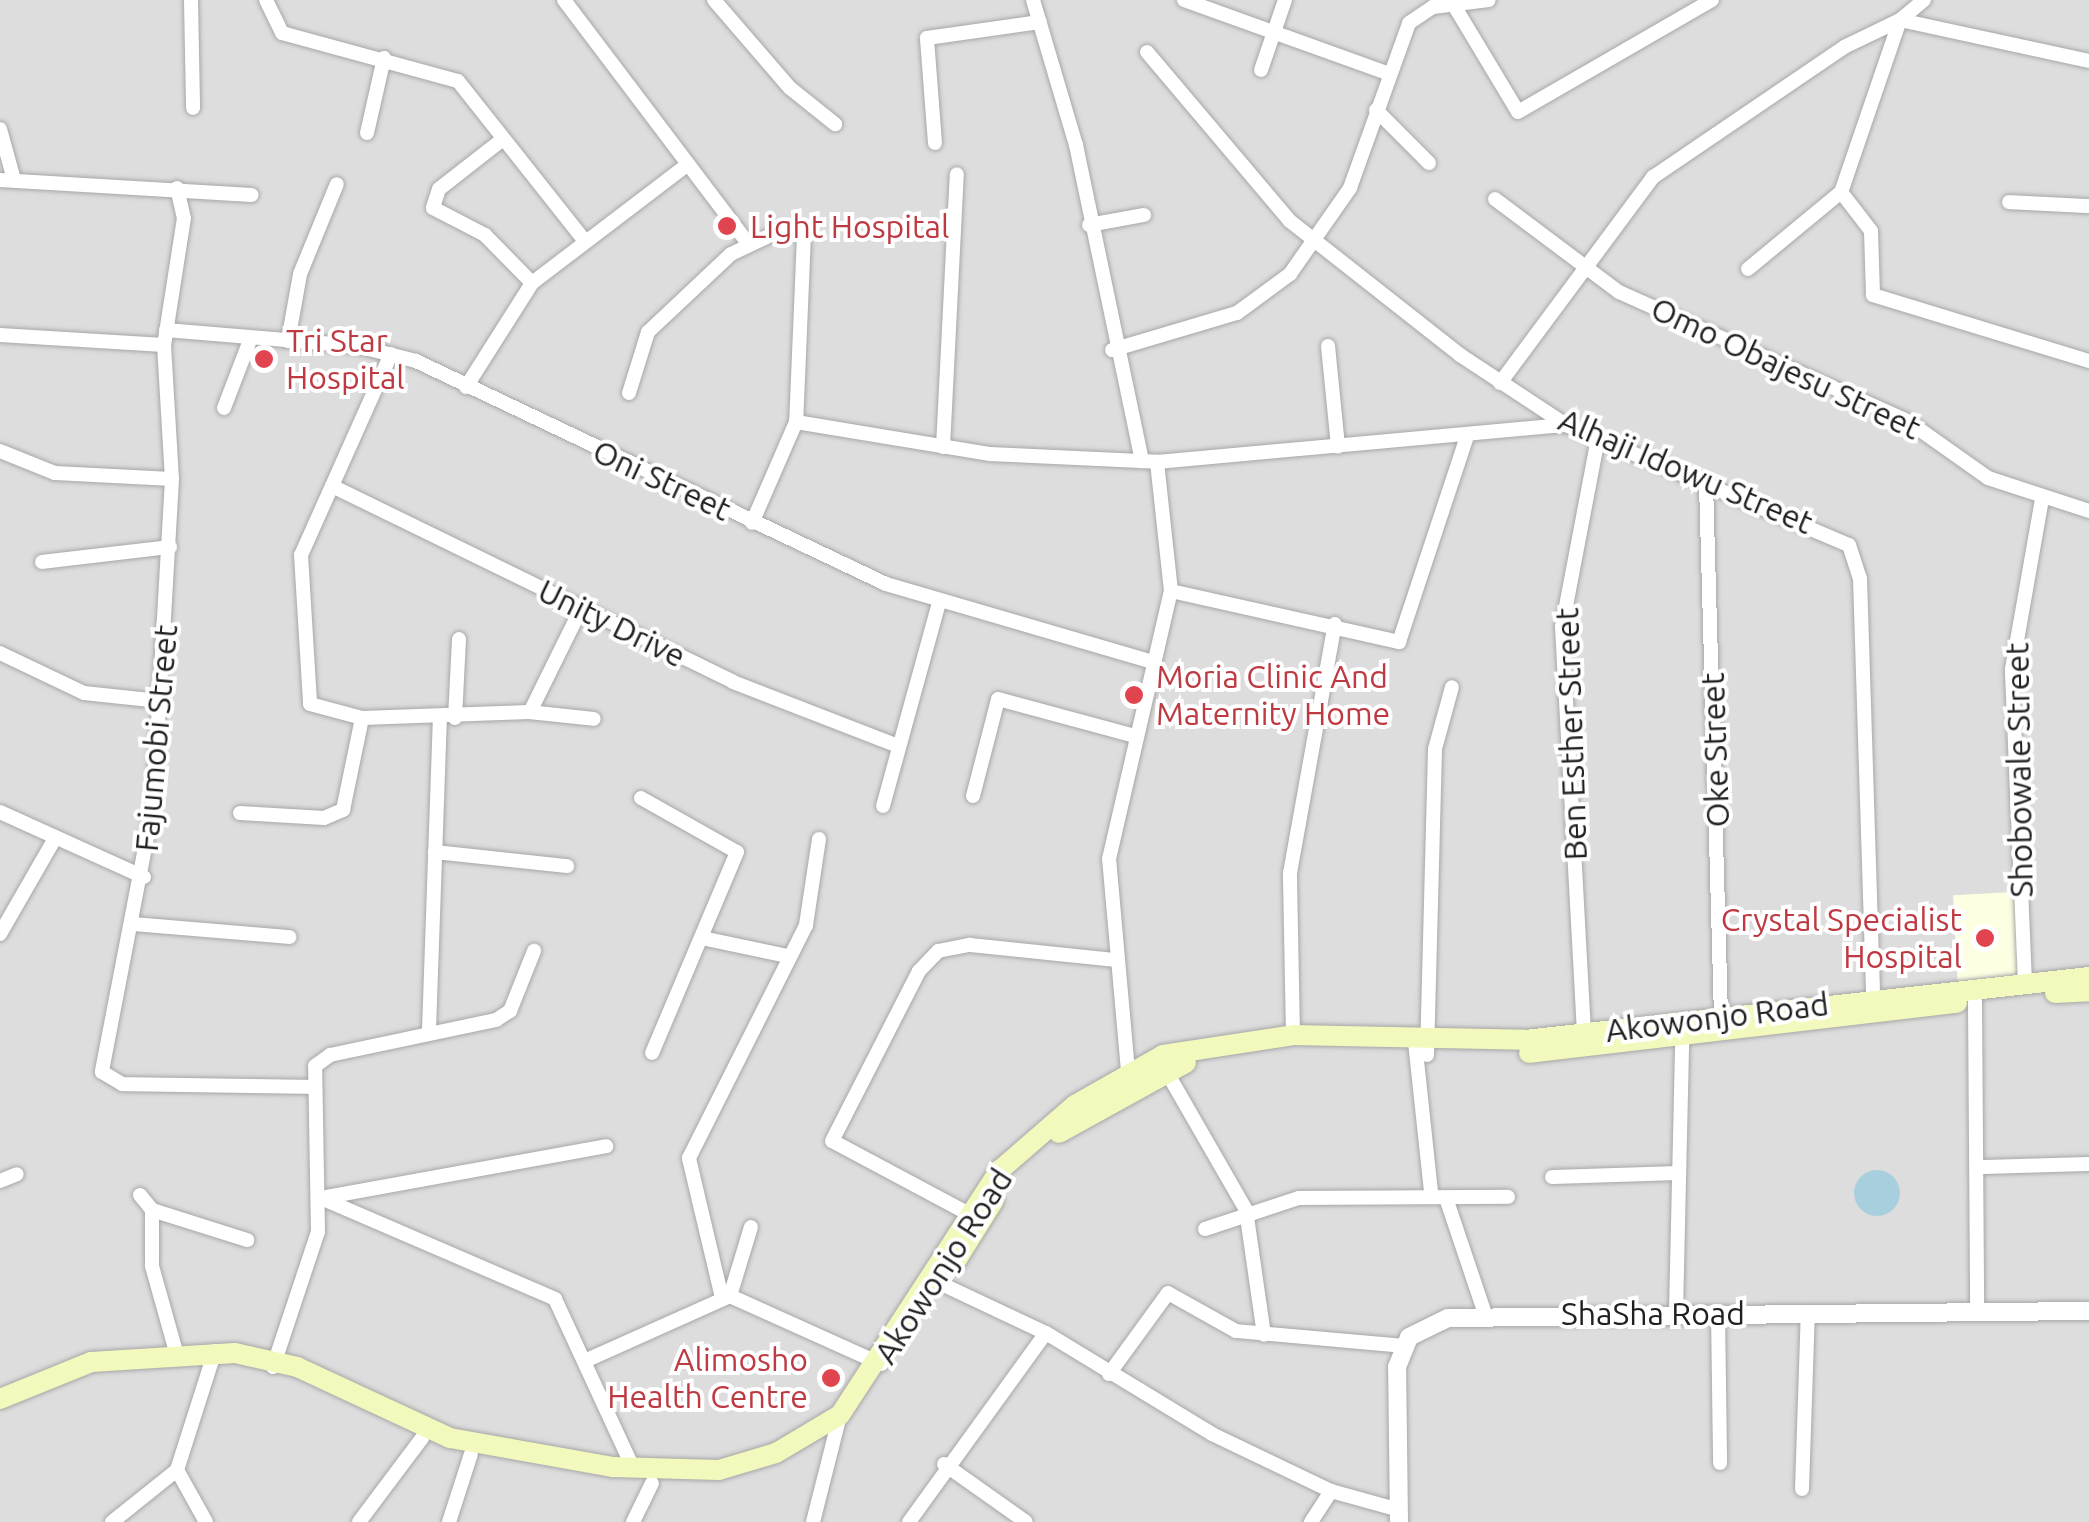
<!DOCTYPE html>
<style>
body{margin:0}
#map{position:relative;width:2089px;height:1522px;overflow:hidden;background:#f1eee7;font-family:Ubuntu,sans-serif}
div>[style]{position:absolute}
.residential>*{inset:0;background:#dedddd;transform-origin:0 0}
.education>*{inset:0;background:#fdffe2;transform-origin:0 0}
.water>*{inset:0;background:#a8cfde}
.round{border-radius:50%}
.roads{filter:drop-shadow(0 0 2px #a7a7a7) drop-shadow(0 0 2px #a7a7a7)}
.minor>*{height:14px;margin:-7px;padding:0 7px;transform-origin:7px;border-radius:7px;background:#fff}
.tertiary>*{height:18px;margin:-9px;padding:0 9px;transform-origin:9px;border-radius:9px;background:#fff}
.secondary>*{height:20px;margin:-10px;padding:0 10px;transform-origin:10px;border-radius:10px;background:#f3f9bc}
.dots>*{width:28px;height:28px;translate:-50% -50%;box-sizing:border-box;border:5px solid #fff;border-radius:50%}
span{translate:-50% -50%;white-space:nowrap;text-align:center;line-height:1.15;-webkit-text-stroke:8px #fff;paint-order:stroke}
.health-label{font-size:32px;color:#be3a42}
.left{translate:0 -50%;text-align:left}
.right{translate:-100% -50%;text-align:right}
.street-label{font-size:32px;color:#202020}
</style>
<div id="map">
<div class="residential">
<div style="left:0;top:0;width:2089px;height:1522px"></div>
</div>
<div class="education">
<div style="left:2014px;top:892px;width:91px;height:61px;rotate:87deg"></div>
</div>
<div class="water">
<div class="round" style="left:1854px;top:1170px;width:46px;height:46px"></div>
</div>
<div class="roads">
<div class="minor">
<div style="left:191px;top:0;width:108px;rotate:88.9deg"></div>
<div style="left:266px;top:0;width:37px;rotate:64deg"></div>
<div style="left:282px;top:33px;width:182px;rotate:15.3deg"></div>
<div style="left:458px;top:81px;width:204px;rotate:51.6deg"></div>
<div style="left:564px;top:0;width:305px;rotate:52.9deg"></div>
<div style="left:714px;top:0;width:116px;rotate:49.2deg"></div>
<div style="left:790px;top:88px;width:58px;rotate:38.7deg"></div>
<div style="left:1033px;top:0;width:151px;rotate:73.5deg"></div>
<div style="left:1076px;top:145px;width:323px;rotate:78.2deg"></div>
<div style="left:1184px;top:0;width:216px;rotate:19.8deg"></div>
<div style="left:1924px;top:0;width:31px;rotate:140deg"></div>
<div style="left:1900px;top:20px;width:182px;rotate:108.9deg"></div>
<div style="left:1841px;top:192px;width:49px;rotate:52.4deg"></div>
<div style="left:1871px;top:231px;width:64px;rotate:88.2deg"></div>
<div style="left:1873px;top:295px;width:226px;rotate:17deg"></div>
<div style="left:1455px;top:7px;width:122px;rotate:59deg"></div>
<div style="left:1518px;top:112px;width:224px;rotate:-30deg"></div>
<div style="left:1147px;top:52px;width:221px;rotate:49.8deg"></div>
<div style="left:1290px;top:221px;width:216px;rotate:38.2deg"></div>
<div style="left:1460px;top:355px;width:127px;rotate:33.4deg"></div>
<div style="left:1566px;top:425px;width:307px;rotate:23deg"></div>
<div style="left:1849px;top:545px;width:35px;rotate:72deg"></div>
<div style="left:1860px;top:578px;width:419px;rotate:88.2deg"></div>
<div style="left:1261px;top:70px;width:74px;rotate:-71.1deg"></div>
<div style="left:1376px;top:110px;width:75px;rotate:45deg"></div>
<div style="left:0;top:129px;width:53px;rotate:74.6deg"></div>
<div style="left:367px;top:133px;width:77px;rotate:-77.2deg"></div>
<div style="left:503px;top:139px;width:81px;rotate:142deg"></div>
<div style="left:439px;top:189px;width:20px;rotate:108deg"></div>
<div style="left:433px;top:208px;width:59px;rotate:27.4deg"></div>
<div style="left:485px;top:235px;width:67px;rotate:45.6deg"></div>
<div style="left:935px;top:143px;width:105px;rotate:-94.4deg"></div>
<div style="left:927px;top:38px;width:114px;rotate:-8.1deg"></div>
<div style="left:0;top:180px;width:252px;rotate:3.4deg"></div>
<div style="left:177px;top:188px;width:31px;rotate:77deg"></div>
<div style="left:184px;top:218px;width:129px;rotate:98.9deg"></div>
<div style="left:164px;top:345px;width:134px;rotate:86.6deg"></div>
<div style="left:172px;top:479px;width:328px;rotate:93.3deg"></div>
<div style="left:153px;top:806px;width:271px;rotate:100.9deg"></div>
<div style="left:102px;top:1072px;width:23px;rotate:31deg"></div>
<div style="left:122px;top:1084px;width:190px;rotate:0.9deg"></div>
<div style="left:1495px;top:199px;width:155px;rotate:36.9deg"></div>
<div style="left:1619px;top:292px;width:318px;rotate:24.1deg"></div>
<div style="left:1909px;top:422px;width:97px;rotate:35.3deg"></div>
<div style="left:1988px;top:478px;width:106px;rotate:18.1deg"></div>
<div style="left:2009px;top:202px;width:80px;rotate:2.9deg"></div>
<div style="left:1089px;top:225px;width:56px;rotate:-10.3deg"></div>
<div style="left:1748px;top:269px;width:121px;rotate:-39.6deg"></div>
<div style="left:166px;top:330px;width:192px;rotate:4.8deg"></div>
<div style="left:357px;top:346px;width:61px;rotate:14.3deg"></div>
<div style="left:416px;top:361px;width:520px;rotate:25.38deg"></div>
<div style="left:886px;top:584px;width:278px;rotate:16.3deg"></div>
<div style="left:0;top:335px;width:164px;rotate:3.5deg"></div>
<div style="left:288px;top:341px;width:68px;rotate:-79.8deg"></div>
<div style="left:300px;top:274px;width:97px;rotate:-67.7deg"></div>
<div style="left:1328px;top:346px;width:101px;rotate:84.3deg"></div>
<div style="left:1112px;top:350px;width:130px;rotate:-16.5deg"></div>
<div style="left:1237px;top:313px;width:66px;rotate:-36.3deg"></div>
<div style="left:1290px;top:274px;width:105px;rotate:-55.1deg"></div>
<div style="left:1350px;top:188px;width:175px;rotate:-70.3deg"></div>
<div style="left:1409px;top:23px;width:29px;rotate:-34deg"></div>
<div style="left:1433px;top:7px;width:56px;rotate:-7.1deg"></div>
<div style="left:391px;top:354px;width:220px;rotate:114.1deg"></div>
<div style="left:301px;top:555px;width:149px;rotate:86.5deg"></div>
<div style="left:310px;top:704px;width:54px;rotate:15.1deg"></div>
<div style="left:362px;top:718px;width:167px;rotate:-2.1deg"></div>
<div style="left:529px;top:712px;width:65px;rotate:6.1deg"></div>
<div style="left:1500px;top:383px;width:257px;rotate:-53.4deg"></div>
<div style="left:1653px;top:177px;width:231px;rotate:-34.2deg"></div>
<div style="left:1844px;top:47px;width:62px;rotate:-25.7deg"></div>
<div style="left:1900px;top:20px;width:193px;rotate:12.2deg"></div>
<div style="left:466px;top:387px;width:123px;rotate:-57.6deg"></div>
<div style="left:532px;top:283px;width:196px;rotate:-37.3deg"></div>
<div style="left:629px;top:393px;width:64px;rotate:-72.7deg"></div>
<div style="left:648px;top:332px;width:114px;rotate:-43.2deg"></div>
<div style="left:731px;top:254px;width:59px;rotate:-25.3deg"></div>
<div style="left:784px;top:229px;width:21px;rotate:17deg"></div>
<div style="left:804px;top:235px;width:187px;rotate:92.4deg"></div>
<div style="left:796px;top:422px;width:110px;rotate:113.5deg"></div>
<div style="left:224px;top:408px;width:70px;rotate:-69deg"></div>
<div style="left:796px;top:422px;width:197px;rotate:9.4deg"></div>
<div style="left:990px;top:454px;width:167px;rotate:2.7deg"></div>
<div style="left:1157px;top:462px;width:411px;rotate:-5.2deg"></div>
<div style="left:943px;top:447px;width:273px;rotate:-87.1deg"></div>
<div style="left:0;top:451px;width:59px;rotate:21.8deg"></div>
<div style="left:55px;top:473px;width:117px;rotate:2.9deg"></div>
<div style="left:1706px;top:483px;width:535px;rotate:88.39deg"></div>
<div style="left:332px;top:486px;width:446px;rotate:26deg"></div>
<div style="left:733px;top:682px;width:177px;rotate:21.2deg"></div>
<div style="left:42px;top:562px;width:129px;rotate:-6.7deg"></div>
<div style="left:1171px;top:591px;width:234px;rotate:12.6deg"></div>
<div style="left:1399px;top:642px;width:214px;rotate:-71.7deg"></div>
<div style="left:0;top:653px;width:93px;rotate:25.5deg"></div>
<div style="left:84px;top:693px;width:76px;rotate:6deg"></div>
<div style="left:530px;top:712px;width:117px;rotate:-63.7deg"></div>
<div style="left:455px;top:718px;width:79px;rotate:-87.1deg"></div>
<div style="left:973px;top:796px;width:100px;rotate:-75.5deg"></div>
<div style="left:998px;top:699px;width:138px;rotate:15.1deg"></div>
<div style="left:641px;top:798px;width:110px;rotate:29.4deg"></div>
<div style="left:737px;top:852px;width:218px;rotate:112.9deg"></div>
<div style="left:883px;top:806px;width:212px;rotate:-74.6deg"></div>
<div style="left:0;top:812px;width:158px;rotate:24.3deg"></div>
<div style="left:240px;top:813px;width:84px;rotate:3.4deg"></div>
<div style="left:324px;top:818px;width:21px;rotate:-23deg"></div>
<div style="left:343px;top:810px;width:94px;rotate:-78.3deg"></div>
<div style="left:435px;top:852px;width:133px;rotate:6.1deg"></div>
<div style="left:134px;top:924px;width:156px;rotate:4.8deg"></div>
<div style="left:0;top:934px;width:106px;rotate:-60.1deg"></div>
<div style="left:707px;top:939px;width:83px;rotate:11.9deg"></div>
<div style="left:2025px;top:983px;width:314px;rotate:-92.4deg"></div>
<div style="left:2012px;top:669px;width:173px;rotate:-80deg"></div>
<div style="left:1975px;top:1001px;width:313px;rotate:89.6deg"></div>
<div style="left:429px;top:1030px;width:308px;rotate:-88deg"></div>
<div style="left:1584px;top:1033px;width:407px;rotate:-93.1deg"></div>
<div style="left:1562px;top:627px;width:192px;rotate:-79.2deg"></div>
<div style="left:1293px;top:1035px;width:162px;rotate:-91.1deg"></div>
<div style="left:1290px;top:873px;width:253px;rotate:-79.8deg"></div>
<div style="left:1415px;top:1042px;width:150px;rotate:83.9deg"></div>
<div style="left:1427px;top:1055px;width:306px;rotate:-88.5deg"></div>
<div style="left:1435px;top:749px;width:64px;rotate:-74.7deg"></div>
<div style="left:1165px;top:1069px;width:163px;rotate:60.1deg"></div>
<div style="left:1246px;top:1210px;width:126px;rotate:81.8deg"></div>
<div style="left:1128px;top:1071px;width:213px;rotate:-95.1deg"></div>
<div style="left:1109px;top:859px;width:275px;rotate:-77deg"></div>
<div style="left:1171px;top:591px;width:130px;rotate:-96.2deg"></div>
<div style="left:1982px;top:1167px;width:107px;rotate:-1.6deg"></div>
<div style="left:1552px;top:1177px;width:127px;rotate:-1.8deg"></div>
<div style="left:0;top:1181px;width:18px;rotate:-22deg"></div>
<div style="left:140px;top:1195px;width:19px;rotate:51deg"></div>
<div style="left:152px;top:1210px;width:100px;rotate:17.5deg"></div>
<div style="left:321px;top:1198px;width:255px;rotate:23.3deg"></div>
<div style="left:555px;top:1299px;width:188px;rotate:65.2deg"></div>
<div style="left:321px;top:1198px;width:290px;rotate:-10.3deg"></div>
<div style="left:1446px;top:1198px;width:122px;rotate:71.4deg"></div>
<div style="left:152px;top:1210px;width:56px;rotate:90deg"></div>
<div style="left:152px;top:1266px;width:89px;rotate:74.4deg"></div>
<div style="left:969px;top:1214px;width:155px;rotate:-151.9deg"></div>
<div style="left:832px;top:1141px;width:191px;rotate:-62.9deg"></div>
<div style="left:919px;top:971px;width:28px;rotate:-46deg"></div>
<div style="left:938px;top:951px;width:33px;rotate:-11deg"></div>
<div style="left:970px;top:945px;width:145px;rotate:5.9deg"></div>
<div style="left:1205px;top:1229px;width:99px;rotate:-18.3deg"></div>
<div style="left:1299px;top:1198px;width:209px;rotate:-0.3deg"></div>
<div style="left:931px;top:1279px;width:127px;rotate:25.2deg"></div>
<div style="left:1046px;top:1333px;width:194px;rotate:31.3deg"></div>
<div style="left:1212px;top:1434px;width:132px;rotate:25.6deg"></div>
<div style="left:1331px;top:1491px;width:71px;rotate:15.6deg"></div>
<div style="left:730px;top:1296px;width:72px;rotate:-73.1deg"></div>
<div style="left:722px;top:1298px;width:144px;rotate:-103.3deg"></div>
<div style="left:689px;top:1158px;width:261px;rotate:-63.3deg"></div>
<div style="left:806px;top:925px;width:87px;rotate:-81.4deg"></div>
<div style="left:1676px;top:1313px;width:274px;rotate:-88.7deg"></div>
<div style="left:1718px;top:1313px;width:150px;rotate:89.2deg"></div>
<div style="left:587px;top:1360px;width:157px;rotate:-24.1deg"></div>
<div style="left:730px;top:1296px;width:166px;rotate:24.2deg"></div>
<div style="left:273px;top:1367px;width:142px;rotate:-71.6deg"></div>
<div style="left:318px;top:1232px;width:166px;rotate:-91deg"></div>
<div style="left:315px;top:1066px;width:19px;rotate:-36deg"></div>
<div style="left:330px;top:1055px;width:170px;rotate:-11.9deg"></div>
<div style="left:496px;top:1020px;width:17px;rotate:-33deg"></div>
<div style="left:510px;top:1011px;width:65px;rotate:-68.2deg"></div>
<div style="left:1109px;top:1374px;width:100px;rotate:-53.9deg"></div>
<div style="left:1168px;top:1293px;width:78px;rotate:29.2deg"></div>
<div style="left:1236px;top:1331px;width:168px;rotate:5.1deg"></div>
<div style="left:944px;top:1464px;width:100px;rotate:35.3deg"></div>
<div style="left:1802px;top:1489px;width:177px;rotate:-88.1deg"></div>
<div style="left:112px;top:1522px;width:83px;rotate:-38.7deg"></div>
<div style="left:206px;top:1522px;width:60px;rotate:-119.1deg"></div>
<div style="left:177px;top:1470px;width:125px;rotate:-72.3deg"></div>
<div style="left:359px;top:1522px;width:105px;rotate:-53.1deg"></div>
<div style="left:449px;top:1522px;width:71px;rotate:-72.1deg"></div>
<div style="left:633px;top:1522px;width:43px;rotate:-64deg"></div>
<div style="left:813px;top:1522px;width:110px;rotate:-75.8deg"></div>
<div style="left:909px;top:1522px;width:233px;rotate:-54.1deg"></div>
<div style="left:1311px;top:1522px;width:37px;rotate:-57deg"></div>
</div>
<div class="tertiary">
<div style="left:1399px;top:1522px;width:155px;rotate:-90.7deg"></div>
<div style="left:1397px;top:1367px;width:32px;rotate:-68deg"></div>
<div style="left:1409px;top:1337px;width:43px;rotate:-26deg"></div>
<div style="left:1448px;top:1318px;width:641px;rotate:-0.63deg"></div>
</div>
<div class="secondary">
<div style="left:2055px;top:993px;width:34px;rotate:-3deg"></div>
<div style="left:1529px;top:1053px;width:431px;rotate:-6.7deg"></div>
<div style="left:1059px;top:1133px;width:145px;rotate:-28.9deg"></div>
<div style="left:954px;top:1264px;width:75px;rotate:-58deg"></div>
<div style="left:0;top:1399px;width:98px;rotate:-22.1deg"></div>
<div style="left:91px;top:1362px;width:144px;rotate:-3.6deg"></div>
<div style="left:235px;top:1353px;width:64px;rotate:12.7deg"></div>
<div style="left:297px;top:1367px;width:169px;rotate:24.9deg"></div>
<div style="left:450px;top:1438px;width:166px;rotate:10.1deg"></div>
<div style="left:613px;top:1467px;width:106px;rotate:1.6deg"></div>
<div style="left:719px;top:1470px;width:59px;rotate:-16.6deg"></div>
<div style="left:776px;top:1453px;width:74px;rotate:-30.7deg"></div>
<div style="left:840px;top:1415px;width:293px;rotate:-56.9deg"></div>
<div style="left:1000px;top:1170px;width:99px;rotate:-40.9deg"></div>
<div style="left:1075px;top:1105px;width:101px;rotate:-29.6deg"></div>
<div style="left:1163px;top:1055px;width:132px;rotate:-8.7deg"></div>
<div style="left:1293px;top:1035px;width:232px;rotate:1.2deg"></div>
<div style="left:1525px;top:1040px;width:568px;rotate:-6.37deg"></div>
</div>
</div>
<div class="dots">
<div style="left:727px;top:226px;background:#e0444e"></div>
<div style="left:264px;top:359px;background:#e0444e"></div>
<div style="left:1134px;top:695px;background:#e0444e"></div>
<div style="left:1985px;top:938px;background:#e0444e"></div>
<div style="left:831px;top:1378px;background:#e0444e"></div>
</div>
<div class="health-label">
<span class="left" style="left:750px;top:226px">Light Hospital</span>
<span class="left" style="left:286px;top:359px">Tri Star<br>Hospital</span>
<span class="left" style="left:1156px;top:695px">Moria Clinic And<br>Maternity Home</span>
<span class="right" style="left:1962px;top:938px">Crystal Specialist<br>Hospital</span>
<span class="right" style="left:808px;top:1378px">Alimosho<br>Health Centre</span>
</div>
<div class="street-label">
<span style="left:1786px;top:368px;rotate:25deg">Omo Obajesu Street</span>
<span style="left:1686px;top:471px;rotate:23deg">Alhaji Idowu Street</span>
<span style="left:662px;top:480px;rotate:25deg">Oni Street</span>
<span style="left:612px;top:623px;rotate:26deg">Unity Drive</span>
<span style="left:1571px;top:734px;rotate:-92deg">Ben Esther Street</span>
<span style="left:156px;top:738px;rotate:-85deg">Fajumobi Street</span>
<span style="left:1715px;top:750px;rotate:-92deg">Oke Street</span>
<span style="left:2019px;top:770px;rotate:-91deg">Shobowale Street</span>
<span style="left:1717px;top:1017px;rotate:-7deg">Akowonjo Road</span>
<span style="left:943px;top:1266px;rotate:-57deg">Akowonjo Road</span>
<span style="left:1653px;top:1313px">ShaSha Road</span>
</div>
</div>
